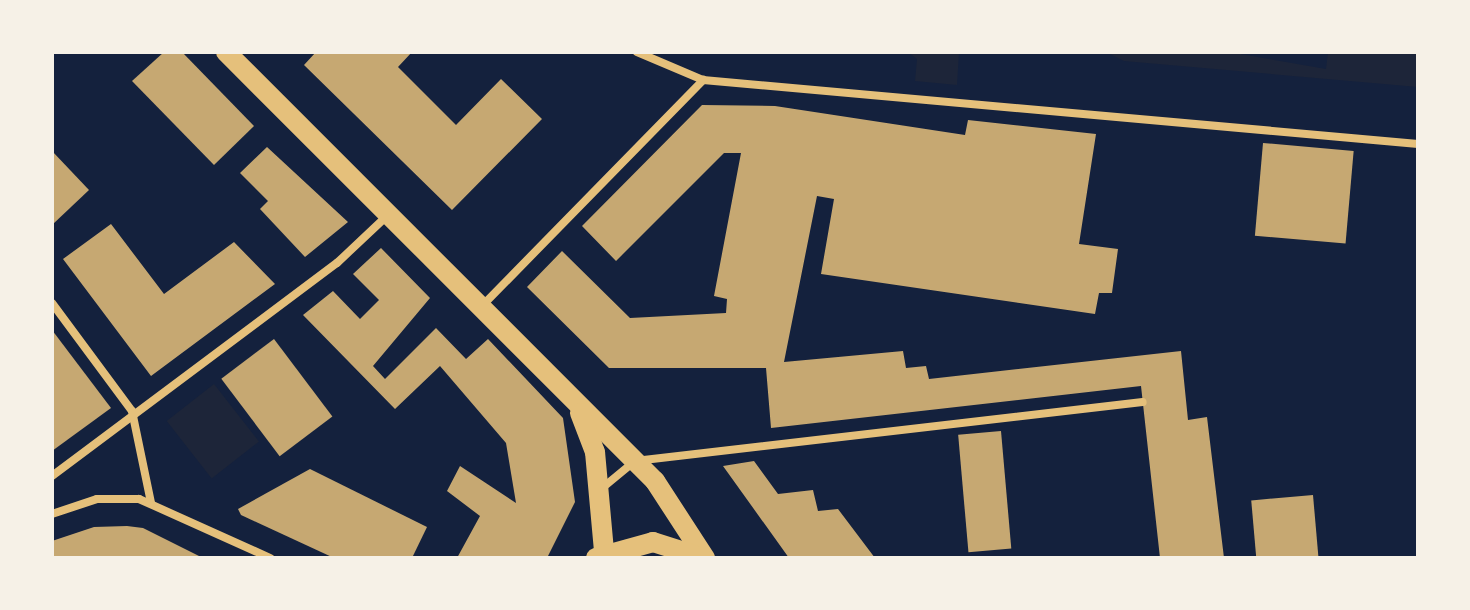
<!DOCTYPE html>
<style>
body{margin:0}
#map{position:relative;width:1470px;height:610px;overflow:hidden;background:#14213d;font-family:Inter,sans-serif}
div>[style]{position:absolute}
.green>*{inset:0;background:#1d2539;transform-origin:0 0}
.building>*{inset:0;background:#c6a872;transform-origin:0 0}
.minor>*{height:8px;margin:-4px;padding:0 4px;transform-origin:4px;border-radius:4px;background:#e5c07b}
.primary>*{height:20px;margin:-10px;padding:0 10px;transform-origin:10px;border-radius:10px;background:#e5c07b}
span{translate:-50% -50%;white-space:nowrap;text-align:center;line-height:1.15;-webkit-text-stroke:8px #f6f1e7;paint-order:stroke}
.frame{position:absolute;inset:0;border:54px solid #f6f1e7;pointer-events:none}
</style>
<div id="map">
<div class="green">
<div style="clip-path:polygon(908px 52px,959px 52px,957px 85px,915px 81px,917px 59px)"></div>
<div style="clip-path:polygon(1106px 52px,1229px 52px,1326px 69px,1328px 52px,1418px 52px,1418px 87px,1124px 61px)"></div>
<div style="left:214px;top:384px;width:73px;height:60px;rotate:52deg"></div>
</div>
<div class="building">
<div style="clip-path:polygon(164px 52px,182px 52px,254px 126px,214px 165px,132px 81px)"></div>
<div style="clip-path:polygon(316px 52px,412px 52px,398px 67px,456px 125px,501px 79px,542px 119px,452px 210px,304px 65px)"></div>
<div style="clip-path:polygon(702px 105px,775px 106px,965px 135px,968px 120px,1096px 134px,1079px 244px,1118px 249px,1112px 293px,1099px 293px,1095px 314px,821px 274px,834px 199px,817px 196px,784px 362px,903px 351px,906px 368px,926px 366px,929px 379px,1181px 351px,1188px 420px,1207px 417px,1224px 558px,1160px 558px,1141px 386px,771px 428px,766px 368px,609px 368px,527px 287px,562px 251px,630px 318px,726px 313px,727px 299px,714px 296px,741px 153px,724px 153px,616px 261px,582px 226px)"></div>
<div style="left:1263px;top:143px;width:91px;height:93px;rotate:5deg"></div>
<div style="clip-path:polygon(267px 147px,348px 222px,305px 257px,260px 209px,268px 201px,240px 173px)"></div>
<div style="clip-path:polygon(52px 151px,89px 190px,52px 225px)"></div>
<div style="clip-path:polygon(111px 224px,164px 294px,234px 242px,275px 284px,151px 376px,63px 259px)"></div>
<div style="clip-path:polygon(381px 248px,430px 298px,373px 366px,385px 379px,436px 328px,466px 359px,488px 339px,563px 418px,575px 502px,547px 558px,457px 558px,480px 516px,447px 491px,460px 466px,516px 503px,506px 443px,440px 366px,395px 409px,303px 315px,333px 291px,360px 319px,379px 300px,353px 274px)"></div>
<div style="clip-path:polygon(52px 330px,111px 408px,52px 451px)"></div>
<div style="left:274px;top:339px;width:97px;height:66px;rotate:53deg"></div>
<div style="left:1001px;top:431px;width:118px;height:43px;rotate:85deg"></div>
<div style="clip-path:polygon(754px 461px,778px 494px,813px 490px,818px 511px,838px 509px,875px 558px,789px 558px,723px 466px)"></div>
<div style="clip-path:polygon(310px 469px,427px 527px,412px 558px,334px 558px,241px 515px,238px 509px)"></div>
<div style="left:1313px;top:495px;width:63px;height:62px;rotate:85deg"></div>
<div style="clip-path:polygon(127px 526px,143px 528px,203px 558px,52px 558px,52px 541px,94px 527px)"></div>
</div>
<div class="minor">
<div style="left:637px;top:52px;width:72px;rotate:23deg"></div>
<div style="left:703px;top:80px;width:718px;rotate:5.11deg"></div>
<div style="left:52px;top:303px;width:134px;rotate:53.5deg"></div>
<div style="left:132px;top:411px;width:94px;rotate:78.3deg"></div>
<div style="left:481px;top:307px;width:318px;rotate:-45.6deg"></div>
<div style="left:52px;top:476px;width:356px;rotate:-36.8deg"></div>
<div style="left:337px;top:263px;width:70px;rotate:-43.3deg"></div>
<div style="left:601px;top:489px;width:44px;rotate:-39.5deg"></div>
<div style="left:635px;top:461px;width:511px;rotate:-6.62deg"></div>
<div style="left:52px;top:514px;width:47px;rotate:-18.4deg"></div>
<div style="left:97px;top:499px;width:42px"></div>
<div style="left:139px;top:499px;width:144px;rotate:24.2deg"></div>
</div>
<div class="primary">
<div style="left:226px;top:52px;width:607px;rotate:45deg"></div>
<div style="left:655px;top:481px;width:92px;rotate:57deg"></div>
<div style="left:580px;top:413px;width:42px;rotate:69deg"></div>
<div style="left:595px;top:452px;width:99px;rotate:84.8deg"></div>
<div style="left:596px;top:558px;width:59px;rotate:-15.7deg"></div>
<div style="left:653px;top:542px;width:52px;rotate:17.7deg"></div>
</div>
<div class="frame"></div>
</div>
